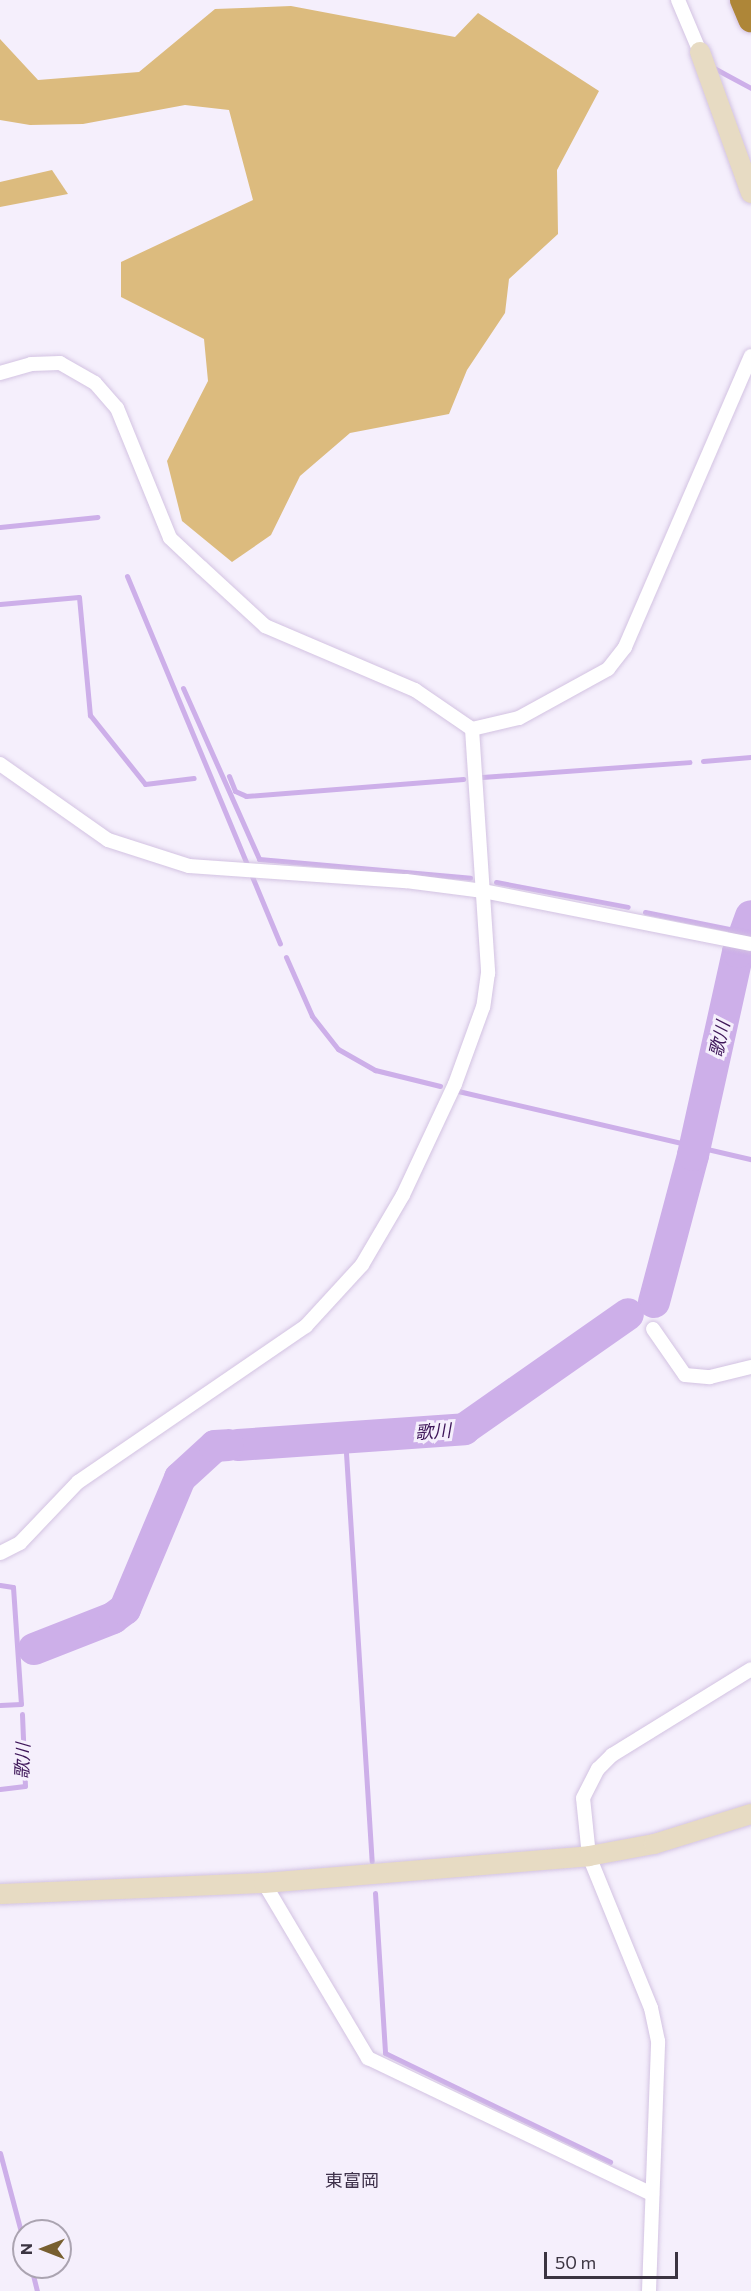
<!DOCTYPE html>
<meta charset="utf-8">
<style>
body{margin:0}
#map{position:relative;width:751px;height:2291px;overflow:hidden;background:#f5effc;font-family:Commissioner,"Noto Sans JP",sans-serif}
div>[style]{position:absolute}
.forest>*{inset:0;background:#dcbb7e}
.stream>*{height:5px;margin:-2.5px;padding:0 2.5px;transform-origin:2.5px;border-radius:2.5px;background:#cdafe9}
.river>*{height:32px;margin:-16px;padding:0 16px;transform-origin:16px;border-radius:16px;background:#cdafe9}
.roads{filter:drop-shadow(0 0 2px #d3c3e2) drop-shadow(0 0 2px #d3c3e2)}
.street>*{height:14px;margin:-7px;padding:0 7px;transform-origin:7px;border-radius:7px;background:#fff}
.secondary>*{height:20px;margin:-10px;padding:0 10px;transform-origin:10px;border-radius:10px;background:#e7dbc3}
.highway>*{height:26px;margin:-13px;padding:0 13px;transform-origin:13px;border-radius:13px;background:#ae8638}
span{translate:-50% -50%;white-space:nowrap;text-align:center;line-height:1.15;-webkit-text-stroke:6px #f5effc;paint-order:stroke}
.water-label{font-size:18px;color:#3d1558;font-style:italic}
.neighbourhood-label{font-size:18px;color:#3e314a}
.north{position:absolute;left:12px;top:2219px;width:60px;height:60px;box-sizing:border-box;background:#f5effc;border:2px solid #aba4b1;border-radius:50%;rotate:270deg;font-size:16px;font-weight:700;line-height:24px;text-align:center;color:#3b3441}
.north::after{content:'';display:block;margin:auto;width:21px;height:27px;background:#785f30;clip-path:polygon(50% 0,100% 100%,50% 72%,0 100%)}
.scale{position:absolute;left:544px;top:2252px;width:134px;height:27px;box-sizing:border-box;border:3px solid #3b3441;border-top:0;padding-left:8px;font-size:18px;line-height:21px;white-space:nowrap;color:#3b3441;-webkit-text-stroke:4px #f5effc;paint-order:stroke}
</style>
<div id="map">
<div class="forest">
<div style="clip-path:polygon(291px 6px,455px 37px,478px 13px,599px 91px,557px 170px,558px 234px,509px 279px,505px 313px,467px 370px,449px 414px,350px 433px,300px 476px,271px 535px,232px 562px,182px 521px,167px 461px,208px 381px,204px 339px,121px 297px,121px 262px,253px 200px,229px 110px,185px 105px,83px 124px,30px 125px,0 120px,0 39px,38px 80px,139px 72px,215px 9px)"></div>
<div style="clip-path:polygon(52px 170px,68px 194px,0 207px,0 182px)"></div>
</div>
<div class="stream">
<div style="left:712px;top:67px;width:44px;rotate:28.3deg"></div>
<div style="left:0;top:527px;width:98px;rotate:-5.9deg"></div>
<div style="left:127px;top:576px;width:398px;rotate:67.4deg"></div>
<div style="left:0;top:604px;width:79px;rotate:-5.1deg"></div>
<div style="left:79px;top:597px;width:119px;rotate:84.7deg"></div>
<div style="left:90px;top:715px;width:88px;rotate:51.4deg"></div>
<div style="left:145px;top:784px;width:49px;rotate:-7deg"></div>
<div style="left:183px;top:688px;width:187px;rotate:66deg"></div>
<div style="left:259px;top:859px;width:212px;rotate:5.1deg"></div>
<div style="left:703px;top:761px;width:48px;rotate:-4.8deg"></div>
<div style="left:229px;top:776px;width:16px;rotate:68deg"></div>
<div style="left:235px;top:791px;width:12px;rotate:24deg"></div>
<div style="left:246px;top:796px;width:218px;rotate:-4.5deg"></div>
<div style="left:482px;top:777px;width:208px;rotate:-4.1deg"></div>
<div style="left:496px;top:882px;width:134px;rotate:10.7deg"></div>
<div style="left:645px;top:912px;width:101px;rotate:11.4deg"></div>
<div style="left:286px;top:957px;width:64px;rotate:66.2deg"></div>
<div style="left:312px;top:1016px;width:42px;rotate:51.8deg"></div>
<div style="left:338px;top:1049px;width:43px;rotate:29.6deg"></div>
<div style="left:375px;top:1070px;width:67px;rotate:13.8deg"></div>
<div style="left:458px;top:1091px;width:301px;rotate:13.1deg"></div>
<div style="left:345px;top:1437px;width:425px;rotate:86.4deg"></div>
<div style="left:0;top:1585px;width:13px;rotate:9deg"></div>
<div style="left:13px;top:1587px;width:117px;rotate:86.1deg"></div>
<div style="left:21px;top:1704px;width:21px;rotate:177deg"></div>
<div style="left:0;top:1789px;width:25px;rotate:-7deg"></div>
<div style="left:25px;top:1786px;width:72px;rotate:-92.4deg"></div>
<div style="left:375px;top:1893px;width:160px;rotate:86.4deg"></div>
<div style="left:385px;top:2053px;width:250px;rotate:25.8deg"></div>
<div style="left:0;top:2153px;width:93px;rotate:75.1deg"></div>
<div style="left:31px;top:2267px;width:25px;rotate:76deg"></div>
</div>
<div class="river">
<div style="left:654px;top:1302px;width:152px;rotate:-75.1deg"></div>
<div style="left:693px;top:1155px;width:208px;rotate:-77.5deg"></div>
<div style="left:738px;top:952px;width:38px;rotate:-70deg"></div>
<div style="left:238px;top:1445px;width:227px;rotate:-4deg"></div>
<div style="left:464px;top:1429px;width:200px;rotate:-35deg"></div>
<div style="left:34px;top:1649px;width:85px;rotate:-21.4deg"></div>
<div style="left:113px;top:1618px;width:15px;rotate:-37deg"></div>
<div style="left:125px;top:1609px;width:142px;rotate:-67.2deg"></div>
<div style="left:180px;top:1478px;width:47px;rotate:-42.4deg"></div>
<div style="left:215px;top:1446px;width:13px;rotate:-4deg"></div>
</div>
<div class="roads">
<div class="street">
<div style="left:678px;top:0;width:56px;rotate:67.1deg"></div>
<div style="left:0;top:373px;width:32px;rotate:-16deg"></div>
<div style="left:31px;top:364px;width:29px;rotate:-2deg"></div>
<div style="left:60px;top:363px;width:40px;rotate:29.7deg"></div>
<div style="left:95px;top:383px;width:33px;rotate:49deg"></div>
<div style="left:117px;top:408px;width:140px;rotate:67.8deg"></div>
<div style="left:170px;top:538px;width:44px;rotate:43.2deg"></div>
<div style="left:202px;top:568px;width:86px;rotate:42.6deg"></div>
<div style="left:265px;top:626px;width:163px;rotate:23.1deg"></div>
<div style="left:415px;top:690px;width:69px;rotate:34.4deg"></div>
<div style="left:472px;top:729px;width:245px;rotate:86.2deg"></div>
<div style="left:488px;top:973px;width:34px;rotate:98deg"></div>
<div style="left:483px;top:1007px;width:82px;rotate:110deg"></div>
<div style="left:455px;top:1084px;width:123px;rotate:115.1deg"></div>
<div style="left:403px;top:1195px;width:81px;rotate:120.4deg"></div>
<div style="left:362px;top:1265px;width:83px;rotate:132.6deg"></div>
<div style="left:306px;top:1326px;width:276px;rotate:145.6deg"></div>
<div style="left:78px;top:1482px;width:84px;rotate:133.6deg"></div>
<div style="left:20px;top:1543px;width:22px;rotate:153deg"></div>
<div style="left:472px;top:729px;width:48px;rotate:-13.2deg"></div>
<div style="left:519px;top:718px;width:102px;rotate:-28.8deg"></div>
<div style="left:608px;top:669px;width:28px;rotate:-52deg"></div>
<div style="left:625px;top:647px;width:317px;rotate:-66.6deg"></div>
<div style="left:0;top:764px;width:132px;rotate:35.1deg"></div>
<div style="left:108px;top:840px;width:85px;rotate:17.8deg"></div>
<div style="left:189px;top:866px;width:218px;rotate:4deg"></div>
<div style="left:406px;top:881px;width:78px;rotate:7.4deg"></div>
<div style="left:483px;top:891px;width:273px;rotate:11.2deg"></div>
<div style="left:653px;top:1329px;width:56px;rotate:55.2deg"></div>
<div style="left:685px;top:1375px;width:25px;rotate:5deg"></div>
<div style="left:710px;top:1377px;width:42px;rotate:-13.7deg"></div>
<div style="left:264px;top:1883px;width:204px;rotate:59.3deg"></div>
<div style="left:368px;top:2058px;width:315px;rotate:25.6deg"></div>
<div style="left:649px;top:2291px;width:250px;rotate:-87.9deg"></div>
<div style="left:658px;top:2041px;width:34px;rotate:-102deg"></div>
<div style="left:651px;top:2008px;width:164px;rotate:-112.2deg"></div>
<div style="left:589px;top:1856px;width:58px;rotate:-95.9deg"></div>
<div style="left:583px;top:1798px;width:33px;rotate:-63deg"></div>
<div style="left:598px;top:1769px;width:20px;rotate:-45deg"></div>
<div style="left:612px;top:1755px;width:163px;rotate:-31.7deg"></div>
</div>
<div class="secondary">
<div style="left:700px;top:52px;width:150px;rotate:70.1deg"></div>
<div style="left:0;top:1894px;width:264px;rotate:-2.4deg"></div>
<div style="left:264px;top:1883px;width:326px;rotate:-4.7deg"></div>
<div style="left:589px;top:1856px;width:66px;rotate:-10.5deg"></div>
<div style="left:654px;top:1844px;width:102px;rotate:-17.2deg"></div>
</div>
<div class="highway">
<div style="left:743px;top:0;width:21px;rotate:67deg"></div>
</div>
</div>
<div class="water-label">
<span style="left:719px;top:1039px;rotate:-77deg">歌川</span>
<span style="left:433px;top:1431px;rotate:-4deg">歌川</span>
<span style="left:22px;top:1761px;rotate:-88deg">歌川</span>
</div>
<div class="neighbourhood-label">
<span style="left:352px;top:2180px">東富岡</span>
</div>
<div class="north">N</div>
<div class="scale">50 m</div>
</div>
